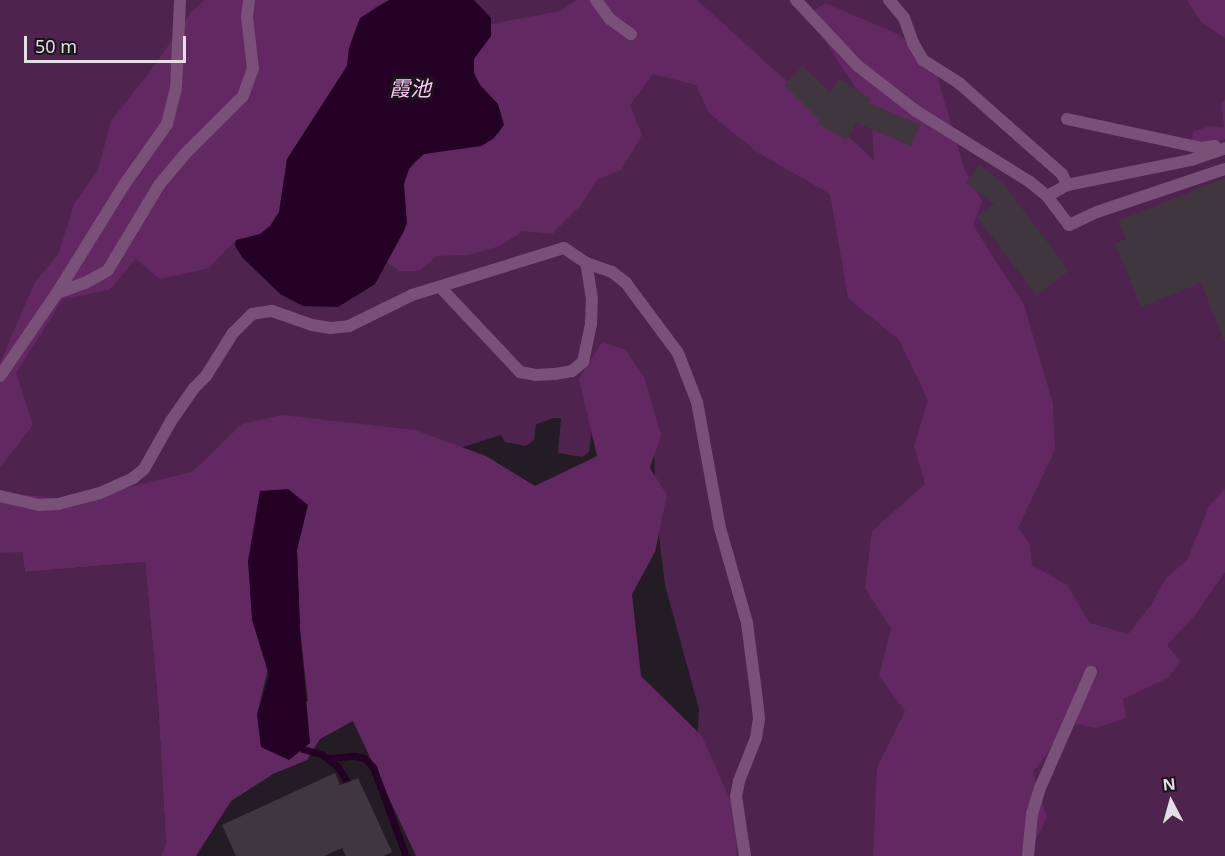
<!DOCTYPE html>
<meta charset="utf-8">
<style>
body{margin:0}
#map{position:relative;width:1225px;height:856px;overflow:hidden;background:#241c24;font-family:"Noto Sans","Noto Sans JP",sans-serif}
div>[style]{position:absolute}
.green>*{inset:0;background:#4e244e}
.forest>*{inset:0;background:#612862}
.water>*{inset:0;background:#230024}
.stream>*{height:7px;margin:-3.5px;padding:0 3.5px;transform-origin:3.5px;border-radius:3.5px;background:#230024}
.building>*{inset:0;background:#3f363e}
.lane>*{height:12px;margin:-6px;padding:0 6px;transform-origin:6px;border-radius:6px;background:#785078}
span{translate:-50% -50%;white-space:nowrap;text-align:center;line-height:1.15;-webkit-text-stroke:6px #1b131a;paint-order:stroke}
.water-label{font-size:21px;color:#fcc8fa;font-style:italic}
.north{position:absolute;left:1141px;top:772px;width:60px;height:60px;-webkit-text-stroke:4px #1b131a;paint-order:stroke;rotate:354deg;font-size:16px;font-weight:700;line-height:24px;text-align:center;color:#e4dfe4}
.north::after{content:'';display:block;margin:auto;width:21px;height:27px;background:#e4dfe4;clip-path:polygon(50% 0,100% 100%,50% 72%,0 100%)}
.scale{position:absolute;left:24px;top:36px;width:162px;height:27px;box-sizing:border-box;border:3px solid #e4dfe4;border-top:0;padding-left:8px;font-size:18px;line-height:21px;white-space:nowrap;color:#e4dfe4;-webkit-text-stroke:4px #1b131a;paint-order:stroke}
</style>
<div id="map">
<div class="green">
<div style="clip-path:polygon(0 0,1225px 0,1225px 856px,691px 856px,699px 709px,665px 585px,655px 503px,654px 437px,594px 415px,589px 452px,582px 457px,558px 453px,561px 418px,554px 418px,536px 424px,534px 440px,526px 446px,505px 442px,501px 435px,429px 458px,0 536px)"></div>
<div style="clip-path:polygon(22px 551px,25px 572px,145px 562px,158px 703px,166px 844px,161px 856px,0 856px,0 553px)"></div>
</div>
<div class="forest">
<div style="clip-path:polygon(205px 0,389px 0,374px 7px,357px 25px,349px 48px,347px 66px,287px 159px,279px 212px,270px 226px,260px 234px,236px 240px,209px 268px,160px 279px,136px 259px,109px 290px,63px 299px,16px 373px,33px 425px,0 468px,0 363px,35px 282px,58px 255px,74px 204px,98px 170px,111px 121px,154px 66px,192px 11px)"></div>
<div style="clip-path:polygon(577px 0,697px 0,874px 160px,871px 111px,808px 15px,825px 3px,900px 35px,936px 72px,964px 168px,982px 202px,973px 225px,1024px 305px,1053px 404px,1055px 450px,1018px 528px,1030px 544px,1032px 565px,1067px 585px,1090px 623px,1128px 634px,1151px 605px,1167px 577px,1187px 560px,1209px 506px,1225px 489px,1225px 572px,1196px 614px,1167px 645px,1180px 661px,1168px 678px,1123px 699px,1126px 718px,1096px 728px,1071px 723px,1033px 772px,1047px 818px,1027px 856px,873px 856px,877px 768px,905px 711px,879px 676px,891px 628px,865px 588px,872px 531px,925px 484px,914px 446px,928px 400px,899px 340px,848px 298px,830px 194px,757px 152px,709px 113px,696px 85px,653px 74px,630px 105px,642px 135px,621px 170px,597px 180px,580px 206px,552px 234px,523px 231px,500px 246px,468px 255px,437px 256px,419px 271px,399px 271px,386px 261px,404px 231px,404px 184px,409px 169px,424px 154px,481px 146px,500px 133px,498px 104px,480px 85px,474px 74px,474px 59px,491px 36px,491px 24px,560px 11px)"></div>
<div style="clip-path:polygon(1187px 0,1225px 0,1225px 38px,1202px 23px)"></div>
<div style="clip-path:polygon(1225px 99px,1225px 139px,1202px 145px,1192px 141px,1193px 131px,1211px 126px,1224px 127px,1221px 104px)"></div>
<div style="clip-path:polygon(evenodd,602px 342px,626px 350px,644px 377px,661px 435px,650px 468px,667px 495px,655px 552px,632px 594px,641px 676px,702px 736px,739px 821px,736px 856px,416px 856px,353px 721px,320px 739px,307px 760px,273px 774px,231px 801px,196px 856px,161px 856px,166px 844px,158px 703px,145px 562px,25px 572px,22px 552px,0 553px,0 492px,73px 500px,192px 472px,242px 424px,282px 415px,415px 430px,486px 456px,535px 486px,597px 456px,579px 379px,602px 342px,307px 505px,297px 550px,300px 630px,308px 701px,257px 715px,307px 505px)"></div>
</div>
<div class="water">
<div style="clip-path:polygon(389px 0,474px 0,491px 18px,491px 36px,474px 59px,474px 73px,480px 85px,498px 104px,504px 125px,493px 139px,481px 146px,424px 154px,416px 161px,409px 169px,404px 184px,407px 223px,404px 231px,375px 284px,338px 307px,303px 306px,280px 294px,242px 257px,235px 246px,236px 240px,260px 234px,270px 226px,279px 212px,287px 159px,347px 66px,349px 48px,360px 18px)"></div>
<div style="clip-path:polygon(288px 489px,308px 505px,297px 550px,300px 630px,310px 743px,289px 760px,261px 747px,257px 715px,269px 675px,252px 620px,248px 561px,260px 491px)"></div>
</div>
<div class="stream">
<div style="left:303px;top:749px;width:19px;rotate:16deg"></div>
<div style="left:321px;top:754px;width:21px;rotate:37deg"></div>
<div style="left:338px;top:767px;width:17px;rotate:59deg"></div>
<div style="left:330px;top:758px;width:25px;rotate:-5deg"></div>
<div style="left:355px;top:756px;width:9px;rotate:13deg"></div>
<div style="left:364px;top:758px;width:13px;rotate:45deg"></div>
<div style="left:373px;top:767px;width:95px;rotate:69.7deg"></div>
</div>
<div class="building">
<div style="clip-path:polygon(803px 66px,830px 93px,839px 79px,871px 99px,869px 103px,920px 125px,911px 146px,857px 123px,846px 140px,818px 123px,820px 121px,784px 85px)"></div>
<div style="clip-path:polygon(979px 165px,1003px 183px,1069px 271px,1036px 295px,977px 216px,994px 204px,966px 183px)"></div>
<div style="clip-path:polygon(1225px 178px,1225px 341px,1224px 341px,1201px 283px,1141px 307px,1115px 243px,1126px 239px,1118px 221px)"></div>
<div style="clip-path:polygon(335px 773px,340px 785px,358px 778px,392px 852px,383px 856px,346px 856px,342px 848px,324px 856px,236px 856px,222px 825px)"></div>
</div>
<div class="lane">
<div style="left:596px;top:0;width:24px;rotate:54deg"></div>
<div style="left:610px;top:19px;width:26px;rotate:36deg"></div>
<div style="left:796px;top:0;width:91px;rotate:46.8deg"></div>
<div style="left:858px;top:66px;width:73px;rotate:37.8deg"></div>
<div style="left:916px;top:111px;width:134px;rotate:31.9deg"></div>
<div style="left:1030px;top:182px;width:22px;rotate:39deg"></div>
<div style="left:1047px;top:196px;width:36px;rotate:53deg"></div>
<div style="left:1069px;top:225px;width:31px;rotate:-25deg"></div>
<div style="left:1097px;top:212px;width:135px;rotate:-18.6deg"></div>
<div style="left:889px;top:0;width:23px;rotate:50deg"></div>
<div style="left:904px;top:18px;width:27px;rotate:70deg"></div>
<div style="left:913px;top:43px;width:20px;rotate:60deg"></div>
<div style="left:923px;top:60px;width:43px;rotate:32.6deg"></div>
<div style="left:959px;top:83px;width:137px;rotate:41.5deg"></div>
<div style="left:1062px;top:174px;width:12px;rotate:66deg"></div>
<div style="left:1067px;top:185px;width:23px;rotate:151deg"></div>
<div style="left:1067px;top:119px;width:137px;rotate:12.2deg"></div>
<div style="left:1201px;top:148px;width:14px;rotate:-8deg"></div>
<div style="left:1067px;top:185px;width:126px;rotate:-11.4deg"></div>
<div style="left:1191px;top:160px;width:36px;rotate:-19deg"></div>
<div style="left:440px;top:287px;width:117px;rotate:46.7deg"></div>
<div style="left:520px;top:372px;width:15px;rotate:11deg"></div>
<div style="left:535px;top:375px;width:20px;rotate:-3deg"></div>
<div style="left:555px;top:374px;width:17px;rotate:-10deg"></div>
<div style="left:572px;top:371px;width:14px;rotate:-39deg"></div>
<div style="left:583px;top:362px;width:39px;rotate:-78deg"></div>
<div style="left:591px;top:324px;width:25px;rotate:-88deg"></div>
<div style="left:592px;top:299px;width:36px;rotate:-99deg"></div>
<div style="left:57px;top:293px;width:30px;rotate:-20deg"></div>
<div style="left:85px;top:283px;width:26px;rotate:-29deg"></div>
<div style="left:108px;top:270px;width:99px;rotate:-59deg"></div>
<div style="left:159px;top:185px;width:38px;rotate:-50deg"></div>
<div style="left:183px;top:156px;width:85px;rotate:-45deg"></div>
<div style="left:243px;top:96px;width:29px;rotate:-70deg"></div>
<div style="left:253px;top:69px;width:52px;rotate:-96.6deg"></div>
<div style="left:247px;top:17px;width:17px;rotate:-83deg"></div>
<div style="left:0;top:376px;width:101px;rotate:-55.5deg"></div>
<div style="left:57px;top:293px;width:127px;rotate:-58.2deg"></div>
<div style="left:124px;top:185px;width:75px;rotate:-54.8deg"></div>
<div style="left:167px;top:124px;width:36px;rotate:-76deg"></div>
<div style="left:176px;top:89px;width:89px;rotate:-87.4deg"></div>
<div style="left:0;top:496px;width:40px;rotate:13deg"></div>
<div style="left:39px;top:505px;width:19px;rotate:-3deg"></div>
<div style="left:58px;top:504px;width:43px;rotate:-14.7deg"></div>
<div style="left:100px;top:493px;width:36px;rotate:-24deg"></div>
<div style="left:133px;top:478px;width:14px;rotate:-39deg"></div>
<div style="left:144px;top:469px;width:55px;rotate:-60.6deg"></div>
<div style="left:171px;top:421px;width:40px;rotate:-55.1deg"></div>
<div style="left:194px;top:388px;width:17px;rotate:-45deg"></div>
<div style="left:206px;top:376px;width:51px;rotate:-57.9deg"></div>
<div style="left:233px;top:333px;width:27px;rotate:-45deg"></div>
<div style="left:252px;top:314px;width:20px;rotate:-9deg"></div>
<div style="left:272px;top:311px;width:42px;rotate:19.3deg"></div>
<div style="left:312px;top:325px;width:19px;rotate:9deg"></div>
<div style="left:331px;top:328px;width:18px;rotate:-6deg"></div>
<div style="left:349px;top:326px;width:70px;rotate:-26.2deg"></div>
<div style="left:412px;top:295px;width:159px;rotate:-17.2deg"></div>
<div style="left:564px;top:248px;width:27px;rotate:34deg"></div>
<div style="left:586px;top:263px;width:28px;rotate:19deg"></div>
<div style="left:612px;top:272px;width:18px;rotate:38deg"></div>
<div style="left:626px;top:283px;width:87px;rotate:53.4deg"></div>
<div style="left:678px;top:353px;width:53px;rotate:68.8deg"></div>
<div style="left:697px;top:402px;width:128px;rotate:79.7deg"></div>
<div style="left:720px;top:528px;width:99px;rotate:74.1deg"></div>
<div style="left:747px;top:623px;width:78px;rotate:82.6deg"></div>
<div style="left:757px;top:700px;width:19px;rotate:84deg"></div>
<div style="left:759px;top:719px;width:19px;rotate:99deg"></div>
<div style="left:756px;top:738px;width:46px;rotate:111.6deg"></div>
<div style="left:739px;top:781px;width:15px;rotate:101deg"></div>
<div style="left:736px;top:796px;width:61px;rotate:81.5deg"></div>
<div style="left:1028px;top:856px;width:42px;rotate:-84.6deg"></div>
<div style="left:1032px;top:814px;width:27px;rotate:-73deg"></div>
<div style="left:1040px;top:788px;width:127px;rotate:-66.3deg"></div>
</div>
<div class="water-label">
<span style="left:410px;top:88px">霞池</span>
</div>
<div class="north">N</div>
<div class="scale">50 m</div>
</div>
